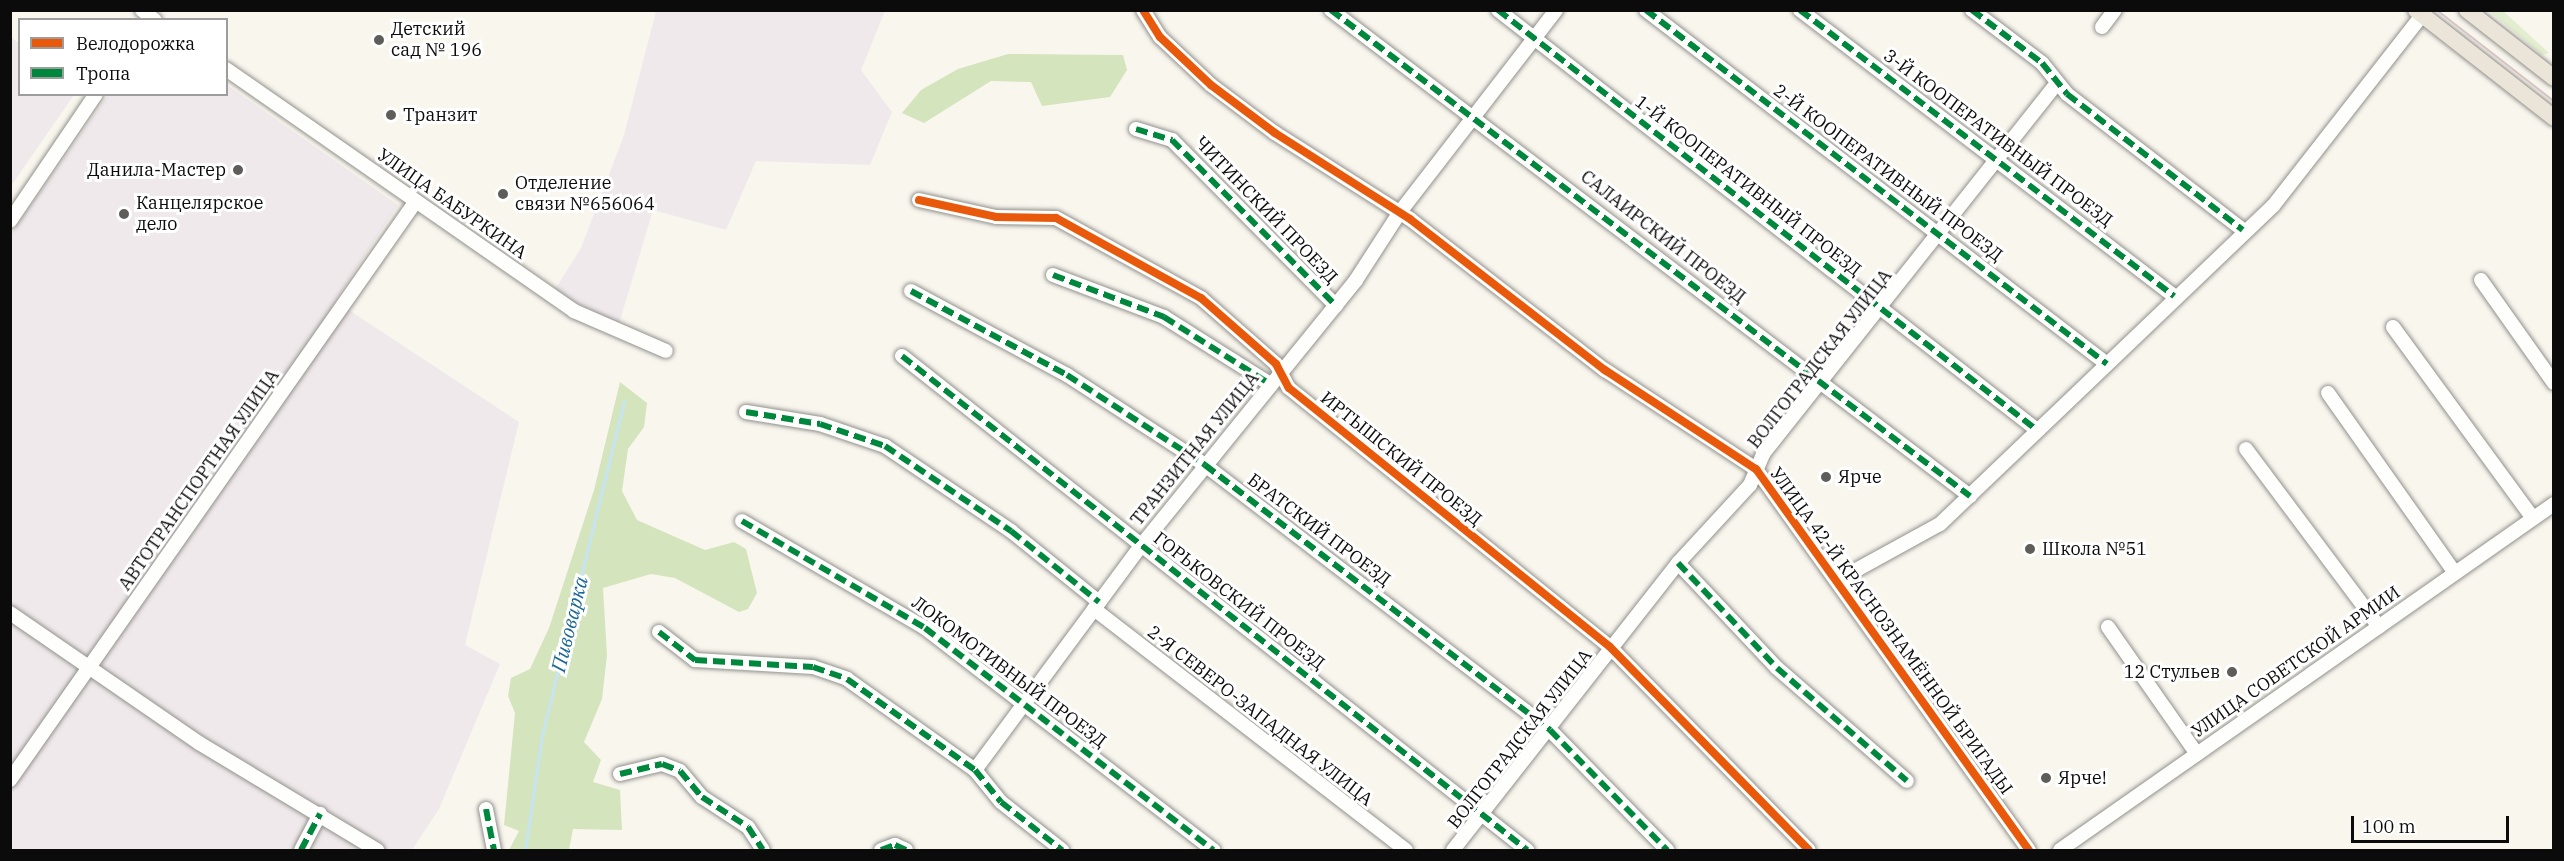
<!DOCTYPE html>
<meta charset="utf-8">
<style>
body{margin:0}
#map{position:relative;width:2564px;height:861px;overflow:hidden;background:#f9f6ee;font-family:"IBM Plex Serif",serif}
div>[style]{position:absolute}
.industrial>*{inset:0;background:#f0e9ec}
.green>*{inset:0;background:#e3edcf}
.forest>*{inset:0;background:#d4e4bd}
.stream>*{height:3px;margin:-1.5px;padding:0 1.5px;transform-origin:1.5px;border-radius:1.5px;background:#c6e5f2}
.roads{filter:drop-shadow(0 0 2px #92918d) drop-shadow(0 0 2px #92918d)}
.minor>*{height:14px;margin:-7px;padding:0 7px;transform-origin:7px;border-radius:7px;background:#fefefc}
.major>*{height:16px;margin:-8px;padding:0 8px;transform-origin:8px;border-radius:8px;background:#eae5d8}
.tram>*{height:1.5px;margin:-0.75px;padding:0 0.75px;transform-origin:0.75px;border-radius:0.75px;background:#d5c4c4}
.quiet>*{height:6px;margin-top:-3px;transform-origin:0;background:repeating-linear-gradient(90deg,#00873e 0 12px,transparent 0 18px)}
.cycleway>*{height:8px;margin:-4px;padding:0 4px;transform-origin:4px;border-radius:4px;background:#e8590c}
.dots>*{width:16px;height:16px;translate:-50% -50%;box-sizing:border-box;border:3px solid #fff;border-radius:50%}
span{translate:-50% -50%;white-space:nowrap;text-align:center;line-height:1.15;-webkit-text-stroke:6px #fff;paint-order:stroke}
.poi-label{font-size:18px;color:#0b0b0b}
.left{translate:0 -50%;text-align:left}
.right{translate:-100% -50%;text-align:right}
.street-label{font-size:18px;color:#0b0b0b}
.water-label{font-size:20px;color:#1a6797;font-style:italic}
.frame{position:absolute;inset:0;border:12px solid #0b0b0b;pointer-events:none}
.legend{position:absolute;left:18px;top:18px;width:210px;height:78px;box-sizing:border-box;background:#fff;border:2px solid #9d9d9d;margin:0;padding:8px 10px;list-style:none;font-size:18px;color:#0b0b0b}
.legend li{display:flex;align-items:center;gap:12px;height:30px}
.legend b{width:30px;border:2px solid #9d9d9d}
.scale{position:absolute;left:2351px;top:816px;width:158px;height:27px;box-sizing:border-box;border:3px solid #0b0b0b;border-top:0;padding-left:8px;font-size:18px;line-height:21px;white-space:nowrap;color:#0b0b0b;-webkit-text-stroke:4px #fff;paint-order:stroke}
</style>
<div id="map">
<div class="industrial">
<div style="clip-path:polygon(656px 11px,885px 11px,861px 70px,892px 112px,870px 165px,756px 161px,726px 230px,653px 210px,619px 324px,554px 291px,581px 248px,624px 135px)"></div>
<div style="clip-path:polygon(10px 37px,19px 43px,20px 94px,74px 95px,11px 186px)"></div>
<div style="clip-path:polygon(227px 85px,398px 205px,335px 301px,519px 422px,465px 645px,500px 664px,439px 809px,412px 850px,11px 850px,11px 234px,108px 95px,226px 94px)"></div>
</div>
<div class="green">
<div style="clip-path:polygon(2489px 11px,2503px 11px,2549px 53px,2542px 55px)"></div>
</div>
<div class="forest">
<div style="clip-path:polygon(1008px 54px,1123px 55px,1127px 70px,1110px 97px,1042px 106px,1031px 82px,991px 81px,924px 123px,902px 113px,921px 90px,958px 69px)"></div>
<div style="clip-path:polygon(620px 382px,647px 403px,644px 427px,628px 449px,622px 491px,637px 520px,705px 550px,734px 542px,746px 549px,757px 593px,748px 609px,739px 612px,675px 578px,651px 574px,603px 588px,607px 655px,602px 699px,584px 742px,601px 760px,593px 782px,620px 790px,622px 830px,573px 829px,569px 850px,509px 850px,519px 831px,504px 825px,515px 713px,508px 696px,511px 678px,530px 669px,549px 628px,594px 490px)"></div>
</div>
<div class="stream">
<div style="left:525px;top:850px;width:116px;rotate:-81.6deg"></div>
<div style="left:542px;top:735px;width:344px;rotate:-76.2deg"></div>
</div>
<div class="roads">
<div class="minor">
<div style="left:142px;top:10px;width:16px;rotate:38deg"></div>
<div style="left:1143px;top:10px;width:32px;rotate:58deg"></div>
<div style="left:1160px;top:37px;width:70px;rotate:43.3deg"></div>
<div style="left:1211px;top:85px;width:80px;rotate:36.9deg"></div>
<div style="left:1275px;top:133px;width:160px;rotate:32.5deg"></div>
<div style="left:1410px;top:219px;width:247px;rotate:37.8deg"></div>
<div style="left:1605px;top:370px;width:181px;rotate:33.3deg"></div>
<div style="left:1756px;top:469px;width:469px;rotate:54.4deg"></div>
<div style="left:1331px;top:10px;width:803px;rotate:37.26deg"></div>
<div style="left:1498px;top:10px;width:683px;rotate:37.93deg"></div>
<div style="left:1646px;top:10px;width:581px;rotate:37.52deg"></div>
<div style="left:1800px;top:10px;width:471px;rotate:37.4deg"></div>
<div style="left:1972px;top:10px;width:88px;rotate:37.1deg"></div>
<div style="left:2042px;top:63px;width:40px;rotate:51deg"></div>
<div style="left:2067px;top:94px;width:222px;rotate:37.7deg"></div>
<div style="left:2102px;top:27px;width:21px;rotate:-53deg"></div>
<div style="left:226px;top:69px;width:424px;rotate:34.8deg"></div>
<div style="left:574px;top:311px;width:100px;rotate:23.5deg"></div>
<div style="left:1136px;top:129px;width:38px;rotate:17deg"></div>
<div style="left:1172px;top:140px;width:233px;rotate:45.3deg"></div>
<div style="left:919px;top:200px;width:79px;rotate:12.4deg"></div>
<div style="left:996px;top:217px;width:60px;rotate:1deg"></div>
<div style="left:1056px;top:218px;width:166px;rotate:28.9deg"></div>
<div style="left:1201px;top:298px;width:100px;rotate:41.3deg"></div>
<div style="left:1276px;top:364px;width:27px;rotate:62deg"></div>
<div style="left:1289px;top:388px;width:412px;rotate:38.9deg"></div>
<div style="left:1610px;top:647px;width:284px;rotate:45.6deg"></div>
<div style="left:10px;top:221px;width:153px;rotate:-55.9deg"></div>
<div style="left:1053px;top:275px;width:119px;rotate:20.7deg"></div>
<div style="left:1164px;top:317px;width:125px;rotate:32.3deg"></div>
<div style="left:2481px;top:280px;width:126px;rotate:54.7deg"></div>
<div style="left:911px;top:291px;width:177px;rotate:28.3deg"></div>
<div style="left:1067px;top:375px;width:165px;rotate:33.1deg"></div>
<div style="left:1205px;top:465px;width:435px;rotate:37.5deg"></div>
<div style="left:1550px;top:730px;width:168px;rotate:45.7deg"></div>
<div style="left:2393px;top:327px;width:237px;rotate:53.8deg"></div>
<div style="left:902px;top:356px;width:797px;rotate:38.32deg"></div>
<div style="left:2328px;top:393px;width:220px;rotate:54.8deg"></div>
<div style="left:746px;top:412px;width:75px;rotate:9.2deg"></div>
<div style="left:820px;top:424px;width:69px;rotate:18.7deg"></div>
<div style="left:885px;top:446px;width:152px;rotate:34deg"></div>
<div style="left:1011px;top:531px;width:113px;rotate:38.9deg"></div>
<div style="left:2246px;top:449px;width:222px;rotate:53.2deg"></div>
<div style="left:742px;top:521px;width:212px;rotate:30.3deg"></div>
<div style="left:925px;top:628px;width:364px;rotate:37.6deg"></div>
<div style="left:1678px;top:563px;width:144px;rotate:46.7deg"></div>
<div style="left:1777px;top:668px;width:172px;rotate:41deg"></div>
<div style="left:1838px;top:580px;width:116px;rotate:-28.8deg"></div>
<div style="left:1940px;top:524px;width:460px;rotate:-43.7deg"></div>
<div style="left:2273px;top:206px;width:242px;rotate:-52deg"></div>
<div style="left:1094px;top:609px;width:394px;rotate:37.7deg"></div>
<div style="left:10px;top:613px;width:229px;rotate:34.5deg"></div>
<div style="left:199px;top:743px;width:208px;rotate:31deg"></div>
<div style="left:2108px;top:627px;width:155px;rotate:55deg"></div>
<div style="left:659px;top:632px;width:46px;rotate:37.9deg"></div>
<div style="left:695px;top:660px;width:118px;rotate:3.4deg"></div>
<div style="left:813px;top:667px;width:36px;rotate:19deg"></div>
<div style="left:847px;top:679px;width:157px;rotate:35.4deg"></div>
<div style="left:975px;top:770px;width:41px;rotate:50.9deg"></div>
<div style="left:1001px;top:802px;width:78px;rotate:38.2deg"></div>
<div style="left:975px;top:770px;width:277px;rotate:-53.5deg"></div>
<div style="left:1140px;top:547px;width:343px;rotate:-51deg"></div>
<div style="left:1356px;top:280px;width:81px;rotate:-57.1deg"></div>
<div style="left:1400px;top:212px;width:255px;rotate:-52.3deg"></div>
<div style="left:620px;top:774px;width:43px;rotate:-13.4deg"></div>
<div style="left:662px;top:764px;width:19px;rotate:21deg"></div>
<div style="left:680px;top:771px;width:34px;rotate:50deg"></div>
<div style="left:702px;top:797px;width:55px;rotate:33.1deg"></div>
<div style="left:748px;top:827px;width:27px;rotate:57deg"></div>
<div style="left:10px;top:780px;width:707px;rotate:-54.96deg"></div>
<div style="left:486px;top:809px;width:42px;rotate:79deg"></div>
<div style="left:301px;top:850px;width:41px;rotate:-62.2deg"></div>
<div style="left:881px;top:850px;width:15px;rotate:-20deg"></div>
<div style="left:895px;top:845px;width:12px;rotate:24deg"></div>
<div style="left:1453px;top:850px;width:365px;rotate:-51.9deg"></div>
<div style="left:1678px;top:563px;width:106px;rotate:-47.3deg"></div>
<div style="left:1750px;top:485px;width:34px;rotate:-67deg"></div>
<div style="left:1763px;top:454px;width:473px;rotate:-51.6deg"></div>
<div style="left:2060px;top:850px;width:603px;rotate:-35.01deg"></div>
</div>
<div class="major">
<div style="left:2416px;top:10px;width:175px;rotate:38deg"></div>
<div style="left:2467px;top:10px;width:110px;rotate:38deg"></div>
</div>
</div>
<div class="tram">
<div style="left:2437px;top:10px;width:148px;rotate:37.9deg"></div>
</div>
<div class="quiet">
<div style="left:1331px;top:10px;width:803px;rotate:37.26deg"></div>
<div style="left:1498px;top:10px;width:683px;rotate:37.93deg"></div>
<div style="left:1646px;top:10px;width:581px;rotate:37.52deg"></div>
<div style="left:1800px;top:10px;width:471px;rotate:37.4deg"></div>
<div style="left:1972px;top:10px;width:88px;rotate:37.1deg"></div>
<div style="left:2042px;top:63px;width:40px;rotate:51deg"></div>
<div style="left:2067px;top:94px;width:222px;rotate:37.7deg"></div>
<div style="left:1136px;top:129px;width:38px;rotate:17deg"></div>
<div style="left:1172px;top:140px;width:233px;rotate:45.3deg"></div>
<div style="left:1053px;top:275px;width:119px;rotate:20.7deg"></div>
<div style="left:1164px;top:317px;width:125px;rotate:32.3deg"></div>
<div style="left:911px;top:291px;width:177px;rotate:28.3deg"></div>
<div style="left:1067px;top:375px;width:165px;rotate:33.1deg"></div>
<div style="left:1205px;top:465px;width:435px;rotate:37.5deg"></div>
<div style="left:1550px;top:730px;width:168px;rotate:45.7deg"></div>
<div style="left:902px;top:356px;width:797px;rotate:38.32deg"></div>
<div style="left:746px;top:412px;width:75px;rotate:9.2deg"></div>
<div style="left:820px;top:424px;width:69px;rotate:18.7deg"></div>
<div style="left:885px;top:446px;width:152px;rotate:34deg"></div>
<div style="left:1011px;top:531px;width:113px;rotate:38.9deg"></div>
<div style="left:742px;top:521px;width:212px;rotate:30.3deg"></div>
<div style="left:925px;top:628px;width:364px;rotate:37.6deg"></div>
<div style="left:1678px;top:563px;width:144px;rotate:46.7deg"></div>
<div style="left:1777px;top:668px;width:172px;rotate:41deg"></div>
<div style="left:659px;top:632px;width:46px;rotate:37.9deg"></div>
<div style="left:695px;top:660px;width:118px;rotate:3.4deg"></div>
<div style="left:813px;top:667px;width:36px;rotate:19deg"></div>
<div style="left:847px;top:679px;width:157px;rotate:35.4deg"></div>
<div style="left:975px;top:770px;width:41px;rotate:50.9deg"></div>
<div style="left:1001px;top:802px;width:78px;rotate:38.2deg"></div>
<div style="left:620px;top:774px;width:43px;rotate:-13.4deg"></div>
<div style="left:662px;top:764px;width:19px;rotate:21deg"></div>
<div style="left:680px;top:771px;width:34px;rotate:50deg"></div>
<div style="left:702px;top:797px;width:55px;rotate:33.1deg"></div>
<div style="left:748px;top:827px;width:27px;rotate:57deg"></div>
<div style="left:486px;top:809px;width:42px;rotate:79deg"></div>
<div style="left:301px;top:850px;width:41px;rotate:-62.2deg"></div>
<div style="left:881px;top:850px;width:15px;rotate:-20deg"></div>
<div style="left:895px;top:845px;width:12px;rotate:24deg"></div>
</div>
<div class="cycleway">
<div style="left:1143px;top:10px;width:32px;rotate:58deg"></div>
<div style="left:1160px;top:37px;width:70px;rotate:43.3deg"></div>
<div style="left:1211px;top:85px;width:80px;rotate:36.9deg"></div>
<div style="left:1275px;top:133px;width:160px;rotate:32.5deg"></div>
<div style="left:1410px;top:219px;width:247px;rotate:37.8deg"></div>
<div style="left:1605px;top:370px;width:181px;rotate:33.3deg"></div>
<div style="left:1756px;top:469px;width:469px;rotate:54.4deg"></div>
<div style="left:919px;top:200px;width:79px;rotate:12.4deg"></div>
<div style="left:996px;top:217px;width:60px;rotate:1deg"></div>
<div style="left:1056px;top:218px;width:166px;rotate:28.9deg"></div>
<div style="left:1201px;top:298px;width:100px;rotate:41.3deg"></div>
<div style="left:1276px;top:364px;width:27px;rotate:62deg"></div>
<div style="left:1289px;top:388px;width:412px;rotate:38.9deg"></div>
<div style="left:1610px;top:647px;width:284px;rotate:45.6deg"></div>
</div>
<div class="dots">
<div style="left:379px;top:40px;background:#5e5d5a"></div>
<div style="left:391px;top:115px;background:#5e5d5a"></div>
<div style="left:238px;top:170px;background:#5e5d5a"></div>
<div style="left:503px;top:194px;background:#5e5d5a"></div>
<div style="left:124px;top:214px;background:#5e5d5a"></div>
<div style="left:1826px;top:477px;background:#5e5d5a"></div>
<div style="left:2030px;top:549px;background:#5e5d5a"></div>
<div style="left:2232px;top:672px;background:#5e5d5a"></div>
<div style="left:2046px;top:778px;background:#5e5d5a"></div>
</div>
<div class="poi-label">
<span class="left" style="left:391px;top:40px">Детский<br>сад № 196</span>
<span class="left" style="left:403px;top:115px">Транзит</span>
<span class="right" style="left:226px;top:170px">Данила-Мастер</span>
<span class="left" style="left:515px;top:194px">Отделение<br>связи №656064</span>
<span class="left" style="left:136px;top:214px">Канцелярское<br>дело</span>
<span class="left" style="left:1838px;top:477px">Ярче</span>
<span class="left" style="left:2042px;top:549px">Школа №51</span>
<span class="right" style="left:2220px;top:672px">12 Стульев</span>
<span class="left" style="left:2058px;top:778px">Ярче!</span>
</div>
<div class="street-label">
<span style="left:1998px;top:138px;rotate:37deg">3-Й КООПЕРАТИВНЫЙ ПРОЕЗД</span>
<span style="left:1888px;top:173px;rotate:37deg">2-Й КООПЕРАТИВНЫЙ ПРОЕЗД</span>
<span style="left:1748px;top:186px;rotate:38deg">1-Й КООПЕРАТИВНЫЙ ПРОЕЗД</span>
<span style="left:452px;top:204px;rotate:35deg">УЛИЦА БАБУРКИНА</span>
<span style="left:1266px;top:210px;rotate:46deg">ЧИТИНСКИЙ ПРОЕЗД</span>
<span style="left:1663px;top:237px;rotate:38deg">САЛАИРСКИЙ ПРОЕЗД</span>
<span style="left:1820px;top:359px;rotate:-52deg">ВОЛГОГРАДСКАЯ УЛИЦА</span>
<span style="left:1195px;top:449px;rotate:-51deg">ТРАНЗИТНАЯ УЛИЦА</span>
<span style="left:1401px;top:459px;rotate:39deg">ИРТЫШСКИЙ ПРОЕЗД</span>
<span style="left:199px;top:480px;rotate:-55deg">АВТОТРАНСПОРТНАЯ УЛИЦА</span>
<span style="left:1319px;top:530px;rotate:37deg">БРАТСКИЙ ПРОЕЗД</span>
<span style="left:1239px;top:601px;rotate:38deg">ГОРЬКОВСКИЙ ПРОЕЗД</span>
<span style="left:1891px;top:631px;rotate:54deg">УЛИЦА 42-Й КРАСНОЗНАМЁННОЙ БРИГАДЫ</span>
<span style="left:2296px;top:662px;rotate:-35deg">УЛИЦА СОВЕТСКОЙ АРМИИ</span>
<span style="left:1009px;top:672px;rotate:37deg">ЛОКОМОТИВНЫЙ ПРОЕЗД</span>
<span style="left:1260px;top:716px;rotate:38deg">2-Я СЕВЕРО-ЗАПАДНАЯ УЛИЦА</span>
<span style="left:1520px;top:739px;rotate:-52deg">ВОЛГОГРАДСКАЯ УЛИЦА</span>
</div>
<div class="water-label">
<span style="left:569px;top:624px;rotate:-76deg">Пивоварка</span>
</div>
<div class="frame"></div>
<ul class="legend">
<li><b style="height:8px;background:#e8590c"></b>Велодорожка</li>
<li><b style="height:8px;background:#00873e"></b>Тропа</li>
</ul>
<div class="scale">100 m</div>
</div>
